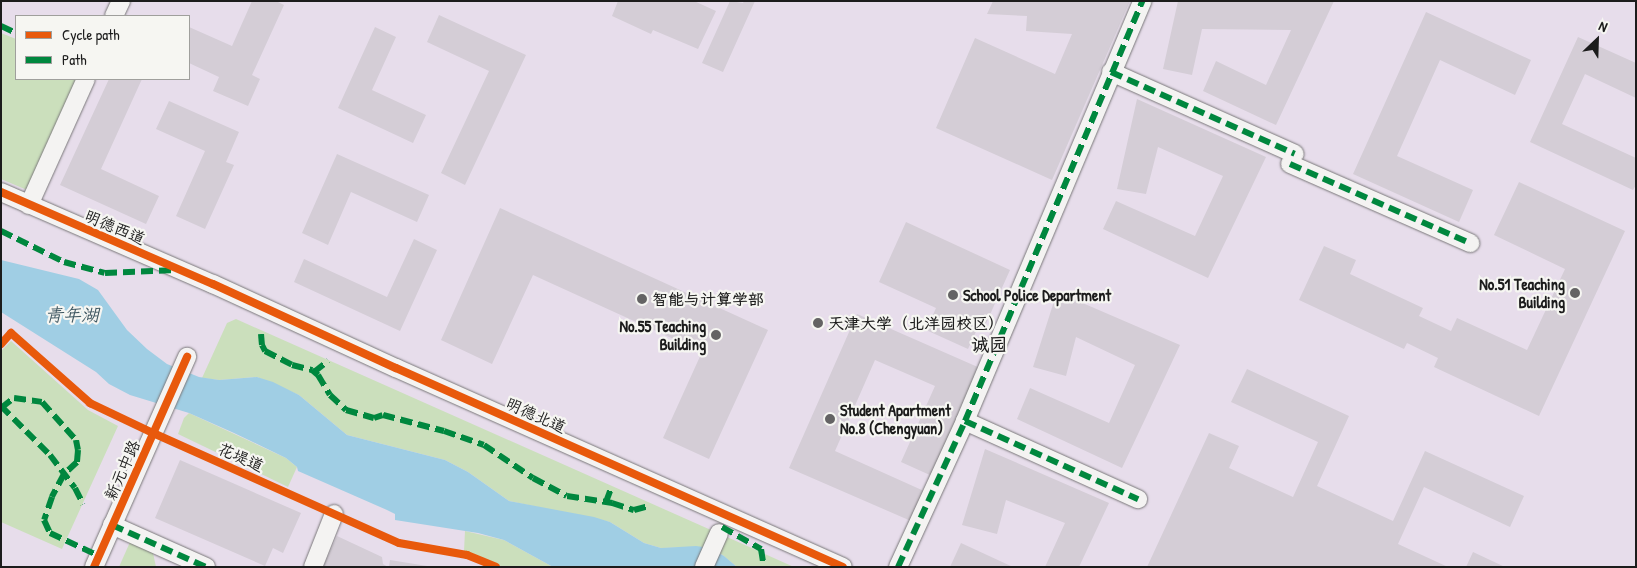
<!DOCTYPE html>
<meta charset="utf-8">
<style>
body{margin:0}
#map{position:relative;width:1637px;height:568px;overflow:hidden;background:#ebe6eb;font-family:"Patrick Hand","LXGW WenKai TC",sans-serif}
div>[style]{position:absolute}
.built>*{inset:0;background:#e7ddeb}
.green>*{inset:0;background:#cbdfbc}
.water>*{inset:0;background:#a0cee4}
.building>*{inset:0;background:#d4cdd6}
.roads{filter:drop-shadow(0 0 1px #797779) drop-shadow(0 0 1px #797779)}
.minor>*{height:18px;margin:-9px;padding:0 9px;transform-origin:9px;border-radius:9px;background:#f4f3f2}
.quiet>*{height:6px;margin-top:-3px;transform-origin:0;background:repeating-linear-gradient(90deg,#00873e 0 12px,transparent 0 18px)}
.cycleway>*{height:8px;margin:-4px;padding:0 4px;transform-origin:4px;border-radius:4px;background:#e8590c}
.dots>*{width:14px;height:14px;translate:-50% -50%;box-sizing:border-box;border:2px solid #f6f6f2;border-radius:50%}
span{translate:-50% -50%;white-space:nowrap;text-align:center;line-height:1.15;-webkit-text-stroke:4.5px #f6f6f2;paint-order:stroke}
.street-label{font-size:16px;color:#1c1c1c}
.poi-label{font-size:16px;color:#1c1c1c;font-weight:700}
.right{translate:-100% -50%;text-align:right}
.left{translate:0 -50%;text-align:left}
.water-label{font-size:18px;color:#3f5761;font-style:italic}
.neighbourhood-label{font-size:18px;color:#1c1c1c;font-weight:700}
.frame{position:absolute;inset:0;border:2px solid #1c1c1c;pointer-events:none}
.legend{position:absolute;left:15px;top:15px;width:175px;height:65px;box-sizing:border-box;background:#f6f6f2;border:1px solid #9f9f9c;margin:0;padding:6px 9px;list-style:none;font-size:15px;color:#1c1c1c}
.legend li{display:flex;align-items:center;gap:10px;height:25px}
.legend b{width:25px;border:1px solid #9f9f9c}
.north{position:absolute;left:1572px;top:15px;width:50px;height:50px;-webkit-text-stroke:4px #f6f6f2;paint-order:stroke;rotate:24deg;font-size:14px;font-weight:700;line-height:20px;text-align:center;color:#1c1c1c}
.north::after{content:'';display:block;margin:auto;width:18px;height:22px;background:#1c1c1c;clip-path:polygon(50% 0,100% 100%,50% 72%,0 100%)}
</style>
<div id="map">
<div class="built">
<div style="clip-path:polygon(evenodd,1px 1px,1636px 1px,1636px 567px,1px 567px,1px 1px,16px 16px,189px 16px,189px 79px,16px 79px,16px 16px)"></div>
</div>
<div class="green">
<div style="clip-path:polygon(1px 33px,16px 39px,16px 79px,76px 79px,27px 190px,1px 179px)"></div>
<div style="clip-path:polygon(236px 319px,711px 530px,709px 537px,703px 547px,661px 548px,644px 543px,610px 522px,509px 501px,468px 472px,445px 460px,347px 435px,299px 395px,257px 377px,219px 380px,202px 378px,227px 323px)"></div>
<div style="clip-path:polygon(11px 341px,88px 410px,118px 426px,62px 549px,1px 522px,1px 351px)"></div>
<div style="clip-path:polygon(189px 413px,286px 458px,297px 467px,288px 487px,178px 434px,184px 418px)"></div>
<div style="clip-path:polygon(465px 531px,504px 540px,553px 567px,503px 567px,464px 551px)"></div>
<div style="clip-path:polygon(727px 537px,794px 567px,737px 567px,720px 553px)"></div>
<div style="clip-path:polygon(130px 542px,153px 553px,156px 567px,119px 567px)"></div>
</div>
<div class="water">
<div style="clip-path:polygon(1px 260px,79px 279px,98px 290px,127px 330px,147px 349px,167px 364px,199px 377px,219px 380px,257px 377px,273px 382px,299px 395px,347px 435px,445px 460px,468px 472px,509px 501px,594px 517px,610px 522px,644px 543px,661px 548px,696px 546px,710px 548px,724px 556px,737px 567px,553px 567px,504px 540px,478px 533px,395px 520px,395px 514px,387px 510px,298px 471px,297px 467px,286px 458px,234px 433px,189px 413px,130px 395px,109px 384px,96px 372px,1px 312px)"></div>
</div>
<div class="building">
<div style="clip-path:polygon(252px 1px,276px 1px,284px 5px,252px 75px,260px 79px,248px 106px,213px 91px,219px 77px,189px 63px,189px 27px,232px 46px)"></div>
<div style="clip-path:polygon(618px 1px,694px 1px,716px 11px,698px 49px,653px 30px,651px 34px,612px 16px)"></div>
<div style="clip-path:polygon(730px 1px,743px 3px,744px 1px,755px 1px,723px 72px,702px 63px)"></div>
<div style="clip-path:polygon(993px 1px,1130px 1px,1052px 180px,936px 128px,975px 38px,1055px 74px,1072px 34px,1026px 31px,1027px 16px,987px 14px)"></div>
<div style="clip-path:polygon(1178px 1px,1334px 1px,1276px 125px,1203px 91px,1216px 61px,1266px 85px,1291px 30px,1202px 29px,1192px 75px,1163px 69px)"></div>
<div style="clip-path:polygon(1426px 12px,1531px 60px,1515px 95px,1440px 60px,1397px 156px,1473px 190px,1459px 222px,1353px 174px)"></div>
<div style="clip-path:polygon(439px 15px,526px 55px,465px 185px,441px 173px,489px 71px,427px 42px)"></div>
<div style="clip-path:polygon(375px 27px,396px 37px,372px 90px,426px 115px,413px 143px,338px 108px)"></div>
<div style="clip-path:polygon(1578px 37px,1636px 63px,1636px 98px,1585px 74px,1562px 124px,1636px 158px,1636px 185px,1633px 190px,1530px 142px)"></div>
<div style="clip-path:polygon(109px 79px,142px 79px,101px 169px,159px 196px,146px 224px,60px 185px)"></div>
<div style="clip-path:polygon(1137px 99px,1266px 157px,1208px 278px,1103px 229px,1116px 201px,1195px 236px,1223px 176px,1158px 147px,1146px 194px,1117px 189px)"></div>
<div style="clip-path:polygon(169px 101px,239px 132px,226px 162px,234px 165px,205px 229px,176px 216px,205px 151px,156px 129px)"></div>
<div style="clip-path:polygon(337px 154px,429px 195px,417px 222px,351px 192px,328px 245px,302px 233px)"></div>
<div style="clip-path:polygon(1519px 182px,1625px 231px,1539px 416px,1434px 367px,1438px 358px,1407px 343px,1404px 349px,1299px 300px,1324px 246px,1356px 260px,1350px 274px,1423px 308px,1419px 316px,1451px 331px,1457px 318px,1527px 350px,1565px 269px,1494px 235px)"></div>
<div style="clip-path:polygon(500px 208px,768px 330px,709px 459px,663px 438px,702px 352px,533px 275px,492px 364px,441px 340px)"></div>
<div style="clip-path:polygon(906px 222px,1010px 270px,984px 328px,979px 325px,968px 349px,926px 330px,936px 308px,879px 282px)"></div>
<div style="clip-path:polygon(414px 239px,437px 250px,400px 331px,294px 282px,304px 259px,387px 297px)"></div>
<div style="clip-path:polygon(1057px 292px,1180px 345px,1122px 468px,1017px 419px,1030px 388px,1109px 423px,1135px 365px,1076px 337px,1066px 376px,1033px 367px)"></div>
<div style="clip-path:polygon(857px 314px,980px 368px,932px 476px,901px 462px,935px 386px,875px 360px,835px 451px,924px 491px,911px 521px,789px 468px)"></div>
<div style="clip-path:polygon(1247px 369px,1349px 416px,1317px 486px,1393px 521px,1425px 451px,1524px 496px,1510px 527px,1424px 487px,1398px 544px,1448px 567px,1147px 567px,1209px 433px,1239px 446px,1229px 468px,1293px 497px,1318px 442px,1231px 402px)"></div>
<div style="clip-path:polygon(985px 449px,1109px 503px,1079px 567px,1045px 567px,1065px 523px,1006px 500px,997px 534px,962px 525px)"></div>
<div style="clip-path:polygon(180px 460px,301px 513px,283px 553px,273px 548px,265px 566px,155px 518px)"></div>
<div style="clip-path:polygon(337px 536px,382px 557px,383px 564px,388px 567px,323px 567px)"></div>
<div style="clip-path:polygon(961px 543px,1013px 567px,950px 567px)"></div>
<div style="clip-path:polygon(1473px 552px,1505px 567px,1466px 567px)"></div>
<div style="clip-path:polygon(390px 560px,427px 566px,426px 567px,389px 567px)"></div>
</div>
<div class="roads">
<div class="minor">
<div style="left:114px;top:16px;width:17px;rotate:-65deg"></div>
<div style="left:1111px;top:72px;width:201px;rotate:24deg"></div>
<div style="left:1290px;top:164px;width:197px;rotate:23.7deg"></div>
<div style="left:1px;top:192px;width:231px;rotate:23.5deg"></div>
<div style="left:213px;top:284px;width:201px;rotate:24.7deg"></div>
<div style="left:396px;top:368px;width:489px;rotate:24deg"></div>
<div style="left:29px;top:205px;width:138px;rotate:-65.7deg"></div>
<div style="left:965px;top:421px;width:190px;rotate:24.3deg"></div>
<div style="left:112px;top:525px;width:103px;rotate:24.1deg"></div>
<div style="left:94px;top:567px;width:230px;rotate:-66.1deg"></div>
<div style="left:313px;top:567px;width:57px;rotate:-68.4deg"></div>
<div style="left:704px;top:567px;width:37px;rotate:-66deg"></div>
<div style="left:898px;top:567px;width:161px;rotate:-65.3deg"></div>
<div style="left:965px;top:421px;width:456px;rotate:-67.1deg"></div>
</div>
</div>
<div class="quiet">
<div style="left:1px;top:26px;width:17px;rotate:25deg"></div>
<div style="left:1111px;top:72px;width:201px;rotate:24deg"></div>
<div style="left:1290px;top:164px;width:197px;rotate:23.7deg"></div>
<div style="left:1px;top:231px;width:70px;rotate:26.2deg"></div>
<div style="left:64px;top:262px;width:42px;rotate:15deg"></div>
<div style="left:105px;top:273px;width:71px;rotate:-2.4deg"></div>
<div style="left:261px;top:334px;width:11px;rotate:85deg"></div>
<div style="left:262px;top:345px;width:7px;rotate:63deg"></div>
<div style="left:265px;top:351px;width:30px;rotate:27deg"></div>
<div style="left:292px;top:365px;width:21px;rotate:14deg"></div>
<div style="left:312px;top:370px;width:8px;rotate:40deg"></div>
<div style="left:318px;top:375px;width:23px;rotate:59deg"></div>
<div style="left:330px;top:395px;width:22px;rotate:43deg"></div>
<div style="left:346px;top:410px;width:29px;rotate:16deg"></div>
<div style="left:374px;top:418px;width:9px;rotate:-18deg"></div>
<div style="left:383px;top:415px;width:63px;rotate:14.7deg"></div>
<div style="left:444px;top:431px;width:42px;rotate:19.3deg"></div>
<div style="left:484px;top:445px;width:59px;rotate:34deg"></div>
<div style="left:533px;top:478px;width:38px;rotate:28deg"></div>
<div style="left:567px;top:496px;width:46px;rotate:8.8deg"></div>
<div style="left:612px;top:503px;width:23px;rotate:18deg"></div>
<div style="left:634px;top:510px;width:16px;rotate:-15deg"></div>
<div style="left:314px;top:372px;width:18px;rotate:-38deg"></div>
<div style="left:1px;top:406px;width:69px;rotate:45deg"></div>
<div style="left:50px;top:455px;width:41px;rotate:52.9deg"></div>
<div style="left:75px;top:488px;width:18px;rotate:63deg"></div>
<div style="left:1px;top:408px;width:16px;rotate:-38deg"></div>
<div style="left:14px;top:398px;width:28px;rotate:8deg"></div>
<div style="left:42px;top:402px;width:51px;rotate:48.2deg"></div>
<div style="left:76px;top:440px;width:10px;rotate:79deg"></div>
<div style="left:78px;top:450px;width:12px;rotate:95deg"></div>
<div style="left:77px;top:462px;width:18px;rotate:137deg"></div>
<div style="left:64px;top:474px;width:26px;rotate:118deg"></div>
<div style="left:52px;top:497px;width:24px;rotate:109deg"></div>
<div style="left:44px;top:520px;width:14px;rotate:65deg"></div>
<div style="left:50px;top:533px;width:54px;rotate:25.1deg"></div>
<div style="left:965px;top:421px;width:190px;rotate:24.3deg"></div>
<div style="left:606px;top:502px;width:15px;rotate:-70deg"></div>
<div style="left:112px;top:525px;width:103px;rotate:24.1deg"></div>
<div style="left:722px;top:527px;width:45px;rotate:29.4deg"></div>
<div style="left:761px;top:549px;width:18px;rotate:81deg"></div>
<div style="left:898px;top:567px;width:161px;rotate:-65.3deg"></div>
<div style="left:965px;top:421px;width:456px;rotate:-67.1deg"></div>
</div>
<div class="cycleway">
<div style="left:1px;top:192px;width:231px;rotate:23.5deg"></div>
<div style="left:213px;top:284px;width:201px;rotate:24.7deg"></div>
<div style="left:396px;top:368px;width:489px;rotate:24deg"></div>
<div style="left:1px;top:344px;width:15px;rotate:-48deg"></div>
<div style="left:11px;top:333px;width:106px;rotate:41.5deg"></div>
<div style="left:90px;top:403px;width:70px;rotate:25.5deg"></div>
<div style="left:153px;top:433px;width:269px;rotate:24.1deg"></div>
<div style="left:399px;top:543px;width:69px;rotate:10deg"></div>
<div style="left:467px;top:555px;width:31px;rotate:22deg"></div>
<div style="left:94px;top:567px;width:230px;rotate:-66.1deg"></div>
</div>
<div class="dots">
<div style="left:1575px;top:293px;background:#646364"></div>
<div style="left:953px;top:295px;background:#646364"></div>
<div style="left:642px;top:299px;background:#646364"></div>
<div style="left:818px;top:323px;background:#646364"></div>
<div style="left:716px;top:335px;background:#646364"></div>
<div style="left:830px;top:419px;background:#646364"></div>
</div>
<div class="street-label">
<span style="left:115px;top:227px;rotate:23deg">明德西道</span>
<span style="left:536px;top:415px;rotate:24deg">明德北道</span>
<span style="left:241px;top:457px;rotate:24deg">花堤道</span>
<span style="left:122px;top:470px;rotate:-66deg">新元中路</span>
</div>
<div class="poi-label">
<span class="right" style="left:1565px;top:293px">No.51 Teaching<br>Building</span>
<span class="left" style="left:963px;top:295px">School Police Department</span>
<span class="left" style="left:652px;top:299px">智能与计算学部</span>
<span class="left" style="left:828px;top:323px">天津大学（北洋园校区）</span>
<span class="right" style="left:706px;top:335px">No.55 Teaching<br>Building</span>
<span class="left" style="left:840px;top:419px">Student Apartment<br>No.8 (Chengyuan)</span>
</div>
<div class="water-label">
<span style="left:72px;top:315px">青年湖</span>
</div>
<div class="neighbourhood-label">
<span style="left:989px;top:345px">诚园</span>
</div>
<div class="frame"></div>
<ul class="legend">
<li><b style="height:6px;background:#e8590c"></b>Cycle path</li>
<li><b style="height:6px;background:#00873e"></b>Path</li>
</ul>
<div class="north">N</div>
</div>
